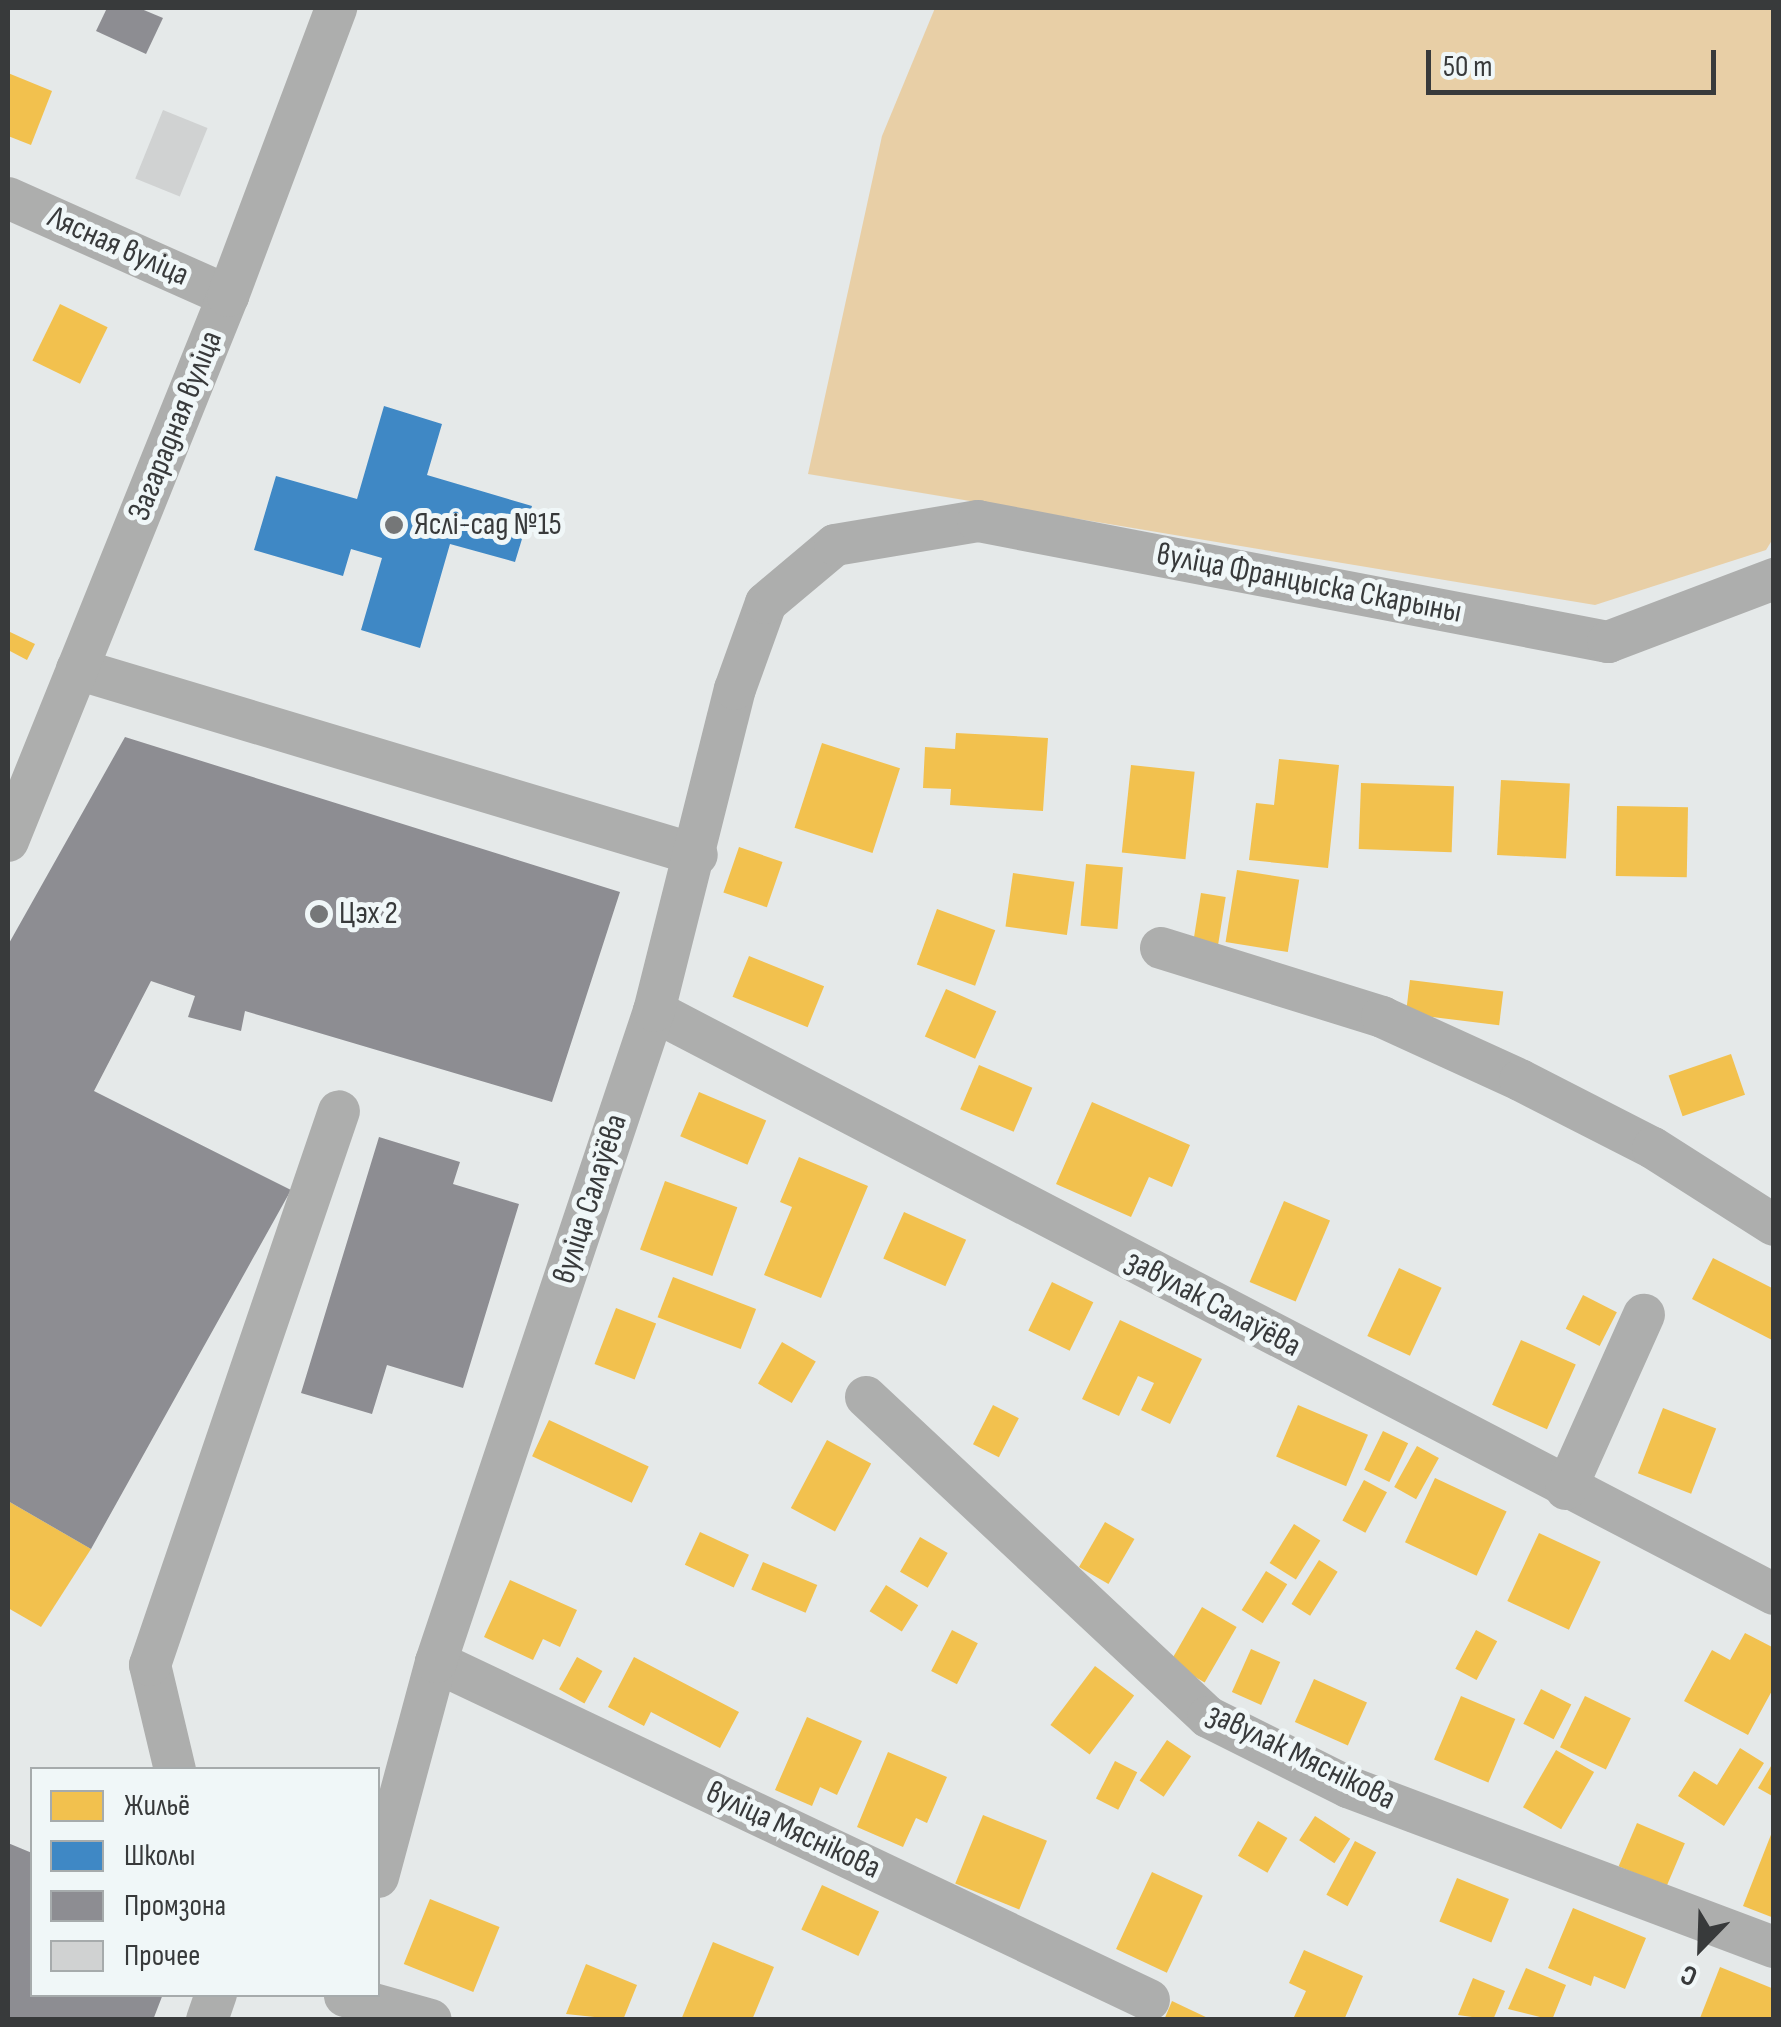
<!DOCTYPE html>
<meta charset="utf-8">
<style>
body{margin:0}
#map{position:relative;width:1781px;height:2027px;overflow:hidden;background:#e5e9e9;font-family:"Sofia Sans Condensed",sans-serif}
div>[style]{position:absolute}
.green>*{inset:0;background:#e8cfa6}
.homes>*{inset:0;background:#f2c14e;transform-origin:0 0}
.schools>*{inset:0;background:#3f88c5}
.industry>*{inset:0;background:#8d8d92}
.building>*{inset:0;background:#d0d2d2;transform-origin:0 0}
.minor>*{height:42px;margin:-21px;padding:0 21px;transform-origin:21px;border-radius:21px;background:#adaead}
.dots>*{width:28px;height:28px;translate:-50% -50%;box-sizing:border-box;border:5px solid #f0f7f8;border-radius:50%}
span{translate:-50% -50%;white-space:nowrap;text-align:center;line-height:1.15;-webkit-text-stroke:10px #f0f7f8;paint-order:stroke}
.street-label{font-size:32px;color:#383a3b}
.poi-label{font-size:32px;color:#383a3b}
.left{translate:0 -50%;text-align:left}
.frame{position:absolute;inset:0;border:10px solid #383a3b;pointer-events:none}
.legend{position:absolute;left:30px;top:1767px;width:350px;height:230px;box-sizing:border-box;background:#f0f7f8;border:2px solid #a6abac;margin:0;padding:12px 18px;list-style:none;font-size:30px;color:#383a3b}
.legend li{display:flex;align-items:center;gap:20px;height:50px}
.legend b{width:50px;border:2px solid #a6abac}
.north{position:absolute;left:1651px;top:1897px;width:100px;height:100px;-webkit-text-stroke:8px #f0f7f8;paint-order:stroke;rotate:203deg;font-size:28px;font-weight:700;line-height:40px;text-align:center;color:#383a3b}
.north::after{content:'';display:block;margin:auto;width:35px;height:45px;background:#383a3b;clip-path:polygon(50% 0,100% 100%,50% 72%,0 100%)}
.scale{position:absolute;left:1426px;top:50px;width:290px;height:45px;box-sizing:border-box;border:5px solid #383a3b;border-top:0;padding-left:12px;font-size:30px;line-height:35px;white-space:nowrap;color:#383a3b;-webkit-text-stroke:8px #f0f7f8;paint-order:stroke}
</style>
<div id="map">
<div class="green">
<div style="clip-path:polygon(935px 8px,1773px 8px,1774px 537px,1766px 550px,1595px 605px,808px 474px,882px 136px)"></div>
</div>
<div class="homes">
<div style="clip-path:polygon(8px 73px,52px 91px,31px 145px,8px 136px)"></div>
<div style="left:60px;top:304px;width:53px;height:63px;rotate:26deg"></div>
<div style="clip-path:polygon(8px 631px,35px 644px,27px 660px,8px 650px)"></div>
<div style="clip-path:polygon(956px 733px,1048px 738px,1043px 811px,950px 805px,951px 789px,923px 788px,925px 747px,955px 749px)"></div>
<div style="left:822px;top:743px;width:82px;height:89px;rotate:18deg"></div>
<div style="clip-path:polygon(1279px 759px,1339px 765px,1328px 868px,1249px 860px,1256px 803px,1274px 805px)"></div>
<div style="left:1131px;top:765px;width:64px;height:88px;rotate:6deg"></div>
<div style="left:1501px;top:780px;width:69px;height:75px;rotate:3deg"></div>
<div style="left:1361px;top:783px;width:93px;height:66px;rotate:2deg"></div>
<div style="left:1617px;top:806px;width:71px;height:70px;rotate:1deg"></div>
<div style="left:739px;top:847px;width:46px;height:48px;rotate:19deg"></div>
<div style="left:1086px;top:864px;width:37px;height:62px;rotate:5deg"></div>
<div style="left:1237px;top:870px;width:63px;height:73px;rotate:9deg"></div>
<div style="left:1013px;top:873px;width:62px;height:54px;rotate:8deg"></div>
<div style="left:1201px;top:893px;width:25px;height:49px;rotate:9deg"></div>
<div style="left:937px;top:909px;width:62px;height:59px;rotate:20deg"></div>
<div style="left:749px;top:956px;width:81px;height:44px;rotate:22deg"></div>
<div style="left:1410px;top:980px;width:94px;height:34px;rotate:7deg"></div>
<div style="left:946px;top:989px;width:55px;height:52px;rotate:24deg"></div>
<div style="left:1731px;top:1054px;width:43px;height:66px;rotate:71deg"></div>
<div style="left:979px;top:1065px;width:58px;height:48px;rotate:23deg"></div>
<div style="left:699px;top:1092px;width:73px;height:48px;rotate:23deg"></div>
<div style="clip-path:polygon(1092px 1102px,1190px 1145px,1172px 1187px,1149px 1177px,1131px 1217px,1056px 1184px)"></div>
<div style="clip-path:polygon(799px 1157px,868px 1186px,821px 1298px,764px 1275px,792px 1207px,780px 1202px)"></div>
<div style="left:665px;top:1181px;width:77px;height:73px;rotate:20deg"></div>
<div style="left:1284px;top:1201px;width:50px;height:88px;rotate:23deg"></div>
<div style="left:904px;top:1212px;width:68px;height:51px;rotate:24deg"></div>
<div style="clip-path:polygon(1713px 1258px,1774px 1289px,1774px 1341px,1692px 1299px)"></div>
<div style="left:1399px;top:1268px;width:47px;height:75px;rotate:25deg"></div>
<div style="left:673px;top:1277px;width:89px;height:43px;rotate:21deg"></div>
<div style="left:1052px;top:1282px;width:46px;height:54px;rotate:26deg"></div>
<div style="left:1583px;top:1295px;width:38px;height:38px;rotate:27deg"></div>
<div style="left:616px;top:1308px;width:43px;height:60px;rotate:21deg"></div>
<div style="clip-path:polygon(1120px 1320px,1202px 1359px,1170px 1424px,1141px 1410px,1154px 1383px,1138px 1376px,1119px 1416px,1082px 1399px)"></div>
<div style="left:1521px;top:1340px;width:60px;height:71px;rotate:24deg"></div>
<div style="left:782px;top:1342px;width:39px;height:48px;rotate:30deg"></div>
<div style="left:993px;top:1405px;width:29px;height:44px;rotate:27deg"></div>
<div style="left:1298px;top:1405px;width:76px;height:56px;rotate:23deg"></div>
<div style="left:1663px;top:1408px;width:57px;height:70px;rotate:21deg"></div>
<div style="left:549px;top:1420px;width:110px;height:40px;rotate:25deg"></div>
<div style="left:1383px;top:1431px;width:28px;height:43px;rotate:26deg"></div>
<div style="left:827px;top:1440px;width:50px;height:77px;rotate:28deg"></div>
<div style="left:1417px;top:1446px;width:25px;height:47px;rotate:29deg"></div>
<div style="left:1435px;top:1478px;width:79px;height:71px;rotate:25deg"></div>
<div style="left:1364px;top:1480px;width:26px;height:46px;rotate:28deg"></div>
<div style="clip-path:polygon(8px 1501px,91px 1549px,41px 1627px,8px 1608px)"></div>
<div style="left:1105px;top:1522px;width:34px;height:52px;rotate:30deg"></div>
<div style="left:1294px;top:1524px;width:31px;height:46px;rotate:32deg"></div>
<div style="left:700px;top:1532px;width:54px;height:36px;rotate:25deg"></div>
<div style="left:1539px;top:1533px;width:68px;height:75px;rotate:25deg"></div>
<div style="left:920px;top:1537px;width:32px;height:40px;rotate:30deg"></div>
<div style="left:1319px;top:1560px;width:22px;height:52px;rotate:32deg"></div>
<div style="left:763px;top:1562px;width:59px;height:30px;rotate:23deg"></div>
<div style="left:1266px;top:1571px;width:25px;height:46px;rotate:32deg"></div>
<div style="clip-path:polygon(510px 1580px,577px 1610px,560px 1647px,543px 1639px,533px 1660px,484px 1637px)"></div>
<div style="left:886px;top:1585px;width:38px;height:31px;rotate:32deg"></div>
<div style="left:1202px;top:1607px;width:40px;height:64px;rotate:30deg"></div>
<div style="left:952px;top:1630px;width:29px;height:46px;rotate:27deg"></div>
<div style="left:1476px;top:1630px;width:24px;height:44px;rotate:28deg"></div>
<div style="clip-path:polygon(1745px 1633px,1774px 1648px,1774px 1687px,1748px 1735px,1684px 1701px,1712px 1650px,1730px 1660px)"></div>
<div style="left:1251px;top:1649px;width:32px;height:47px;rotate:24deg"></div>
<div style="left:577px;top:1657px;width:29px;height:37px;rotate:29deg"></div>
<div style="clip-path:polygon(634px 1657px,739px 1712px,720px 1748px,651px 1712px,644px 1726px,608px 1707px)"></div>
<div style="left:1095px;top:1666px;width:49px;height:74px;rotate:37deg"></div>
<div style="left:1314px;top:1679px;width:58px;height:47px;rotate:24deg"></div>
<div style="left:1541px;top:1689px;width:34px;height:39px;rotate:27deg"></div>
<div style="left:1461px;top:1696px;width:59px;height:69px;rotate:23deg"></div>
<div style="left:1585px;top:1696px;width:51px;height:57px;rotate:26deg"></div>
<div style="clip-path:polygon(807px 1717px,862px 1741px,837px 1795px,820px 1787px,812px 1806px,775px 1790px)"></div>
<div style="left:1167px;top:1740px;width:29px;height:49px;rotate:34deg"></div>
<div style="clip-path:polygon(1740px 1748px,1764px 1763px,1724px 1826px,1678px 1796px,1694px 1771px,1717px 1785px)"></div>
<div style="left:1556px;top:1750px;width:44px;height:66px;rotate:30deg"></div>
<div style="clip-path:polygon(888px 1752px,947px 1777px,927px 1823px,916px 1818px,903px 1847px,857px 1827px)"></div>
<div style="left:1115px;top:1761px;width:25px;height:42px;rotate:27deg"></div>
<div style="clip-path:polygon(1774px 1761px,1774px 1797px,1758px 1788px)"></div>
<div style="left:983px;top:1815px;width:69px;height:74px;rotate:22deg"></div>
<div style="left:1315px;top:1816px;width:42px;height:29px;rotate:33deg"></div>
<div style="left:1258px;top:1821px;width:34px;height:40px;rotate:30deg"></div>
<div style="left:1637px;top:1823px;width:52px;height:47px;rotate:23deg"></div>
<div style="clip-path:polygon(1774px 1827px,1774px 1918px,1743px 1906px)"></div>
<div style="left:1355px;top:1841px;width:24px;height:61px;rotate:28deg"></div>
<div style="left:1152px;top:1872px;width:56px;height:85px;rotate:25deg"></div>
<div style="left:1457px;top:1878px;width:56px;height:47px;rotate:22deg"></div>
<div style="left:822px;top:1885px;width:63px;height:49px;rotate:25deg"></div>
<div style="left:430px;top:1899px;width:75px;height:70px;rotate:22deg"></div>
<div style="clip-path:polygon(1573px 1908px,1646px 1938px,1625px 1989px,1594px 1976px,1591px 1986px,1548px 1968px)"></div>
<div style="clip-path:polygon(713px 1942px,774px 1967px,752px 2020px,681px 2020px)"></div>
<div style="clip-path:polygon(1304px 1950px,1363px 1976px,1344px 2020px,1294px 2017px,1306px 1991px,1289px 1983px)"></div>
<div style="clip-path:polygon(586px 1964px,637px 1985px,623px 2020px,566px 2014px)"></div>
<div style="clip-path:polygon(1720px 1967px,1774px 1989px,1774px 2020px,1700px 2018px)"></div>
<div style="clip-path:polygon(1526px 1968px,1566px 1985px,1552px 2020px,1508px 2009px)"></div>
<div style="clip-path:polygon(1473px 1978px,1505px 1991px,1493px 2020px,1458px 2015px)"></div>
<div style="clip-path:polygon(1172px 2001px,1212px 2020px,1164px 2020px)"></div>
</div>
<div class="schools">
<div style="clip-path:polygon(384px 406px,442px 424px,427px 475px,532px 506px,515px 562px,450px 544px,420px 648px,361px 630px,382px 558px,351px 549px,343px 576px,254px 550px,276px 476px,357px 499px)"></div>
</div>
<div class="industry">
<div style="clip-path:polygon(107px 8px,139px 8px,163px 18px,146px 54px,96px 31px)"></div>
<div style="clip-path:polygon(125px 737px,620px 892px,552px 1102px,245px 1011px,241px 1031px,188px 1017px,195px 996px,151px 981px,94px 1091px,291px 1190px,91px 1549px,8px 1501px,8px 945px)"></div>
<div style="clip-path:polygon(379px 1137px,460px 1162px,453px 1184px,519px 1204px,463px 1388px,387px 1365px,372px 1414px,301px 1393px)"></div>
<div style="clip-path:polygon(8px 1843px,32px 1853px,32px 1994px,163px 1994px,153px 2020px,8px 2020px)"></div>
</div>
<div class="building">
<div style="left:163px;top:110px;width:48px;height:74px;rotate:22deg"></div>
</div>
<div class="minor">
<div style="left:8px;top:198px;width:241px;rotate:24deg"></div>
<div style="left:77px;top:669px;width:647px;rotate:16.7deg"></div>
<div style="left:8px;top:841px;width:588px;rotate:-68.02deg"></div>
<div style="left:228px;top:296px;width:308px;rotate:-69.4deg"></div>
<div style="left:1161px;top:948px;width:232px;rotate:17.3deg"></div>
<div style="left:1382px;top:1017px;width:152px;rotate:24.5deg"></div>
<div style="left:1520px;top:1080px;width:149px;rotate:27.1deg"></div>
<div style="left:1653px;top:1148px;width:143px;rotate:32.5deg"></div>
<div style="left:654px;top:1011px;width:1263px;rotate:27.5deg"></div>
<div style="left:866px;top:1397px;width:468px;rotate:43.1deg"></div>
<div style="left:1208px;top:1717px;width:157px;rotate:26.6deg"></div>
<div style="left:1348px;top:1787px;width:455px;rotate:20.6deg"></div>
<div style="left:1566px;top:1489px;width:191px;rotate:-65.9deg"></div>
<div style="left:436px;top:1662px;width:789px;rotate:25.36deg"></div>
<div style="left:175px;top:1770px;width:108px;rotate:-103.4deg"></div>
<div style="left:150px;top:1665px;width:585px;rotate:-71.16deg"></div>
<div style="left:378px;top:1877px;width:223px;rotate:-74.9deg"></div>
<div style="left:436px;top:1662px;width:687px;rotate:-71.49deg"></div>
<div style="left:654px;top:1011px;width:332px;rotate:-75.9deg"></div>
<div style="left:735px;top:689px;width:91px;rotate:-70.2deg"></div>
<div style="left:766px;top:603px;width:90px;rotate:-40deg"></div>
<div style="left:835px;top:545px;width:145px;rotate:-9.5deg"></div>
<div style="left:978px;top:521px;width:642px;rotate:10.87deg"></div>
<div style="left:1608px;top:642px;width:178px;rotate:-20.8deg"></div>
<div style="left:345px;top:1996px;width:89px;rotate:15.6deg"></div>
<div style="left:207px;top:2020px;width:28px;rotate:-71deg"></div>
</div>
<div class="dots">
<div style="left:394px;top:525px;background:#757778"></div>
<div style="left:319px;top:914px;background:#757778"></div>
</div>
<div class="street-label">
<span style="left:118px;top:247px;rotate:24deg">Лясная вуліца</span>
<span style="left:176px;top:426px;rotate:-68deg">Загарадная вуліца</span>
<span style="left:1309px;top:584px;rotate:11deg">вуліца Францыска Скарыны</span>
<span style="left:591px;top:1199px;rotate:-72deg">вуліца Салаўёва</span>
<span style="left:1213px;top:1304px;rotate:28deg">завулак Салаўёва</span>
<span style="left:1301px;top:1757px;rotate:26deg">завулак Мяснікова</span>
<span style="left:793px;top:1831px;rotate:25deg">вуліца Мяснікова</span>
</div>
<div class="poi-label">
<span class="left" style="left:414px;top:525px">Яслі-сад №15</span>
<span class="left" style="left:339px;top:914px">Цэх 2</span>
</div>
<div class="frame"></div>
<ul class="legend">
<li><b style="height:28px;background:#f2c14e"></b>Жильё</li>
<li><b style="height:28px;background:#3f88c5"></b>Школы</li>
<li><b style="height:28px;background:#8d8d92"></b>Промзона</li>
<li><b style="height:28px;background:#d0d2d2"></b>Прочее</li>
</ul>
<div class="north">С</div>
<div class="scale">50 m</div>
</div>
